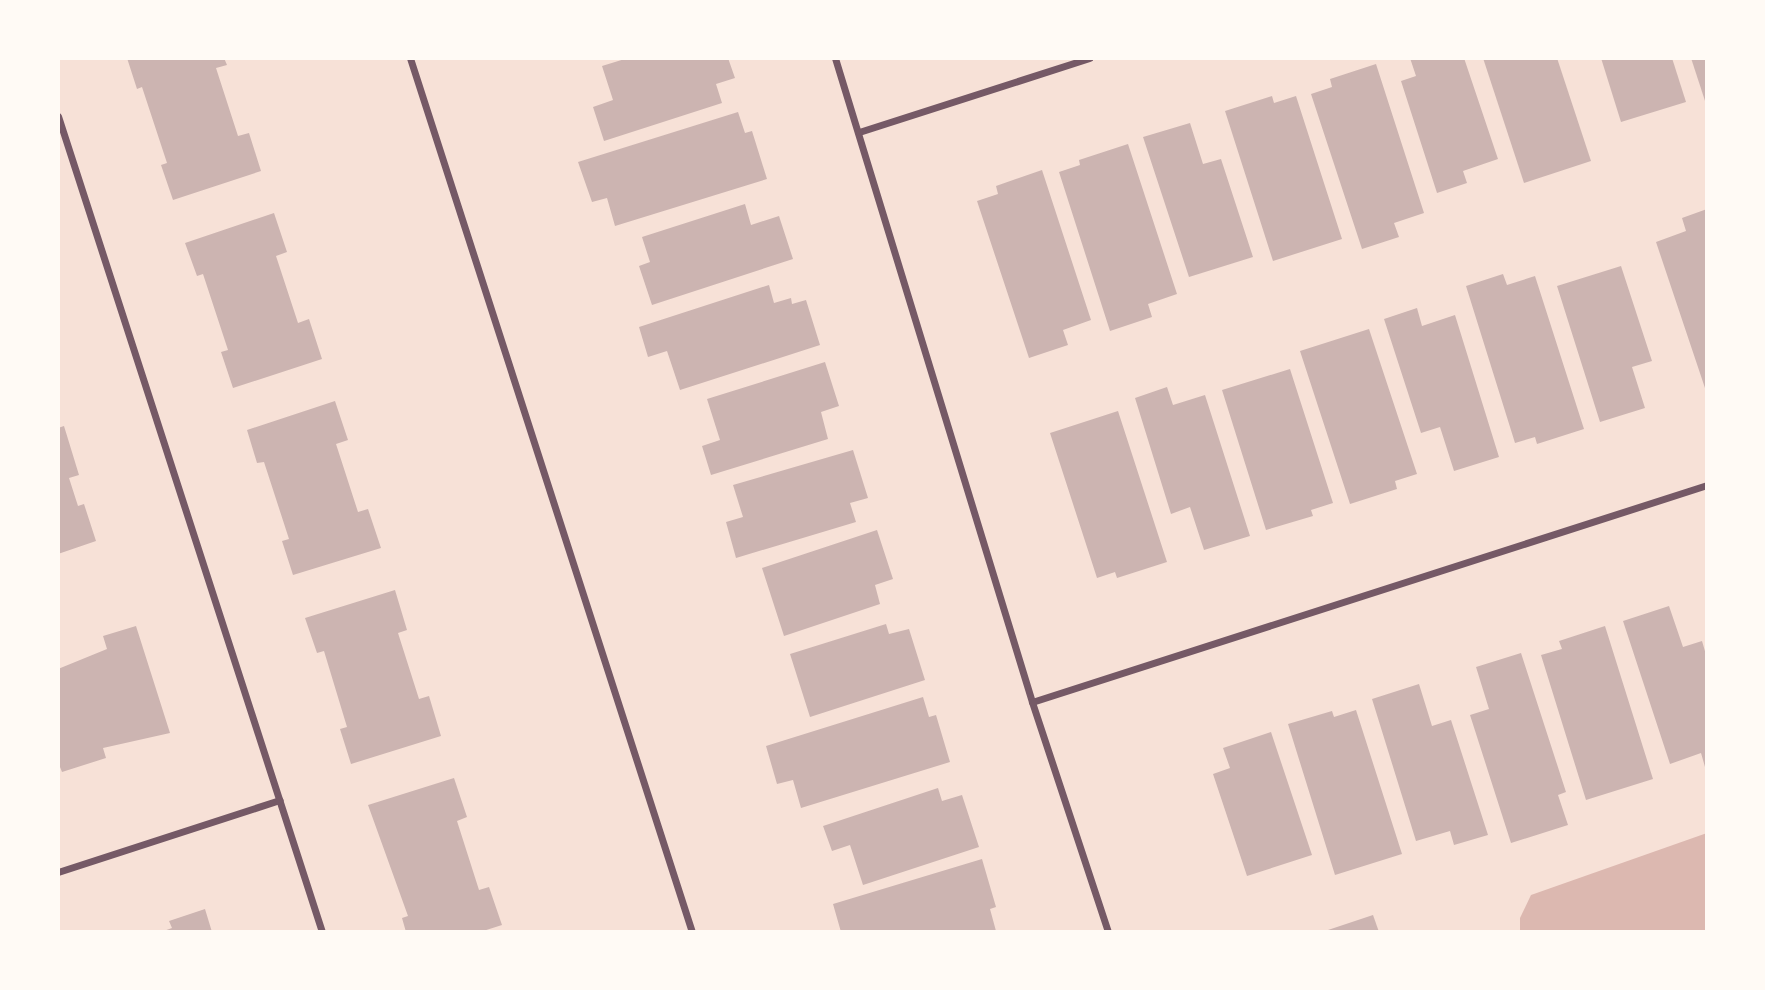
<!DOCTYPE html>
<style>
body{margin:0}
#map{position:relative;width:1765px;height:990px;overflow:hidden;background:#f7e1d7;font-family:Commissioner,sans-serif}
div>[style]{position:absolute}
.water>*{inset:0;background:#dcb8b0}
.building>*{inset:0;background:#ccb4b1}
.minor>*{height:7px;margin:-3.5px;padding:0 3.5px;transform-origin:3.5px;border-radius:3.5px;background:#755966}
span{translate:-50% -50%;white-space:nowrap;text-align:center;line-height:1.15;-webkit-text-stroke:5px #fffaf5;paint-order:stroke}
.frame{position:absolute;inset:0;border:60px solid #fffaf5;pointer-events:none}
</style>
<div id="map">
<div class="water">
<div style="clip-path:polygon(1707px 833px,1707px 932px,1520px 932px,1520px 918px,1531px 895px)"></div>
</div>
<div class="building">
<div style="clip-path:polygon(127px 58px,224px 58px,227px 65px,216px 68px,238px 136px,249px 133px,261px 171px,173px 200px,161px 165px,167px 163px,142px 87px,137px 89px)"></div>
<div style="clip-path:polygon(628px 58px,728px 58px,735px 78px,716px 84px,722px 103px,604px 141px,593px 107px,613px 100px,602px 66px)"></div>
<div style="clip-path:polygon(1410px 58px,1464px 58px,1498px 159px,1463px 171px,1467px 183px,1437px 193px,1401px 81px,1416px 76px)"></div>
<div style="clip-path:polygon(1483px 58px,1557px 58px,1591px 161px,1524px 183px)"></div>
<div style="clip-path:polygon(1601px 58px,1672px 58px,1686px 102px,1621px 122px)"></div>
<div style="clip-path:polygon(1691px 58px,1707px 58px,1707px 107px)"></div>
<div style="clip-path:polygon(1376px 64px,1424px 213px,1394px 223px,1399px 237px,1362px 249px,1311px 94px,1332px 87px,1330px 79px)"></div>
<div style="clip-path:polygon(1272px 96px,1274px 103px,1296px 96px,1342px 239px,1273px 261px,1225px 111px)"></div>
<div style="clip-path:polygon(738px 112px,745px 133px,752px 131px,767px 179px,615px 226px,607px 198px,592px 202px,578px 162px)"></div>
<div style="clip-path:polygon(1190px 123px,1203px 164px,1221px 159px,1253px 257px,1189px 277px,1143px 137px)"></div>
<div style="clip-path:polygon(1128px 144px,1177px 294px,1148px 304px,1152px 317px,1110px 331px,1059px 172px,1080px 165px,1079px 160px)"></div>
<div style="clip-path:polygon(1042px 170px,1091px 320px,1063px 330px,1068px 345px,1029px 358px,977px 201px,998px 194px,996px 186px)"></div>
<div style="clip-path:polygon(745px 204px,751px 225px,779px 216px,793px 259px,652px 305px,639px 266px,650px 262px,642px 237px)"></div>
<div style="clip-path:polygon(1707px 209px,1707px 394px,1656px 242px,1686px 231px,1682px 218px)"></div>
<div style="clip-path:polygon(274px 213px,287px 252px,276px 256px,298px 323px,309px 319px,322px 359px,233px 388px,221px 352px,228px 350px,203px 274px,197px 276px,185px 243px)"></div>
<div style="clip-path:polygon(1621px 266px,1652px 361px,1632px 367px,1645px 408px,1600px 422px,1557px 286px)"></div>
<div style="clip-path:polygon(1503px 274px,1507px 285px,1535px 276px,1584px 429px,1537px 444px,1535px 437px,1515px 443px,1466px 286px)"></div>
<div style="clip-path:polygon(769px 285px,774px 303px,791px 298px,792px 304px,806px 300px,820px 345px,680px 390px,667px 351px,648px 357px,639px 327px)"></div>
<div style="clip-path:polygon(1417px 308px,1422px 326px,1455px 315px,1499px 457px,1454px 471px,1440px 427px,1421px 433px,1384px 319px)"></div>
<div style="clip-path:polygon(1369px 329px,1417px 474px,1395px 481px,1397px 489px,1350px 504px,1300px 351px)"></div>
<div style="clip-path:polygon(825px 362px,839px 406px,821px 412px,828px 439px,711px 475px,702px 446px,720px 440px,707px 399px)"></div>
<div style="clip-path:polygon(1290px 369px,1333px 503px,1311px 510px,1313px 516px,1266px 530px,1222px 390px)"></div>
<div style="clip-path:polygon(1167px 387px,1173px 405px,1205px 395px,1250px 536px,1204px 550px,1190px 507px,1171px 514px,1135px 398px)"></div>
<div style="clip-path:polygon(335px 401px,348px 440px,336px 444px,358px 512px,368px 509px,381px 548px,293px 575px,282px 541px,289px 539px,264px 462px,257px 463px,247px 430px)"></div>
<div style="clip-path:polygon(1118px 411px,1167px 562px,1117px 578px,1115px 572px,1097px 578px,1050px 433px)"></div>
<div style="clip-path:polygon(64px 426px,79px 475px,69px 478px,78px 506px,84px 504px,96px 541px,58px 554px,58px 428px)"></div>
<div style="clip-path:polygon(853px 450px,868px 498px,850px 503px,856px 522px,736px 558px,726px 522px,743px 517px,733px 485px)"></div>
<div style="clip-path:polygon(877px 530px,893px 579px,875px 585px,880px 604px,784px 636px,762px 568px)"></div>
<div style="clip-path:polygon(395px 590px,407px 630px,398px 633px,419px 699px,429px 696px,441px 736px,351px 764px,340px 729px,347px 727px,324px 651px,317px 653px,305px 618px)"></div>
<div style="clip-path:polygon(1669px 606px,1683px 647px,1702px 641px,1707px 658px,1705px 767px,1701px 753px,1670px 764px,1623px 621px)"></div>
<div style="clip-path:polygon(886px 624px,889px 634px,909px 629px,925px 680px,810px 717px,790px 654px)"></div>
<div style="clip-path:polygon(136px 626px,170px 733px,103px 748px,106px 758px,62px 772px,58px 762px,58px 669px,107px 649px,103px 636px)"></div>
<div style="clip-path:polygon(1605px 626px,1653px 779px,1586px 800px,1541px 655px,1562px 649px,1559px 641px)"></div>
<div style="clip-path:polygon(1521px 653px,1566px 792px,1558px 795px,1568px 825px,1511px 843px,1470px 715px,1489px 709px,1476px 667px)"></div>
<div style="clip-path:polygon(1419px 684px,1432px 726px,1451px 720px,1488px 835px,1454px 845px,1450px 831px,1416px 841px,1372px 699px)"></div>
<div style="clip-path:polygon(923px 697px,929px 717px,936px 715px,950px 762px,801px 808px,793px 780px,777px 784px,766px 746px)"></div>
<div style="clip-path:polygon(1356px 710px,1402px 854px,1335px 875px,1288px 724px,1332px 711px,1334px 717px)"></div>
<div style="clip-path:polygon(1271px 732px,1312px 855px,1247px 876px,1213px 774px,1230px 768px,1223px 748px)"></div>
<div style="clip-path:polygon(454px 778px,467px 817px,457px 821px,479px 890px,489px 887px,502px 925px,480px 932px,406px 932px,402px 918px,408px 916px,368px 805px)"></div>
<div style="clip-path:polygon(938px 788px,942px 801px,962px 795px,979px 847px,863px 885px,850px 845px,832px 851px,823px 826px)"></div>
<div style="clip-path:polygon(982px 859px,996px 907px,990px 909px,996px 931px,841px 932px,833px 904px)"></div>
<div style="clip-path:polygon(205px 909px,212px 932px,161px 932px,172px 928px,169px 921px)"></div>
<div style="clip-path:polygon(1373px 915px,1379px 932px,1322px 932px)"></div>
</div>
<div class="minor">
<div style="left:410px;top:58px;width:918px;rotate:72.12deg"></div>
<div style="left:835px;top:58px;width:673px;rotate:72.99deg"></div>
<div style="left:1032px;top:702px;width:242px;rotate:71.7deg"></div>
<div style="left:58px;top:116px;width:858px;rotate:72.07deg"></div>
<div style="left:859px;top:132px;width:242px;rotate:-17.8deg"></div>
<div style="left:1032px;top:702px;width:709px;rotate:-17.82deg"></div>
<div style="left:58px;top:872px;width:233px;rotate:-18deg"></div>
</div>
<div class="frame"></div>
</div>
